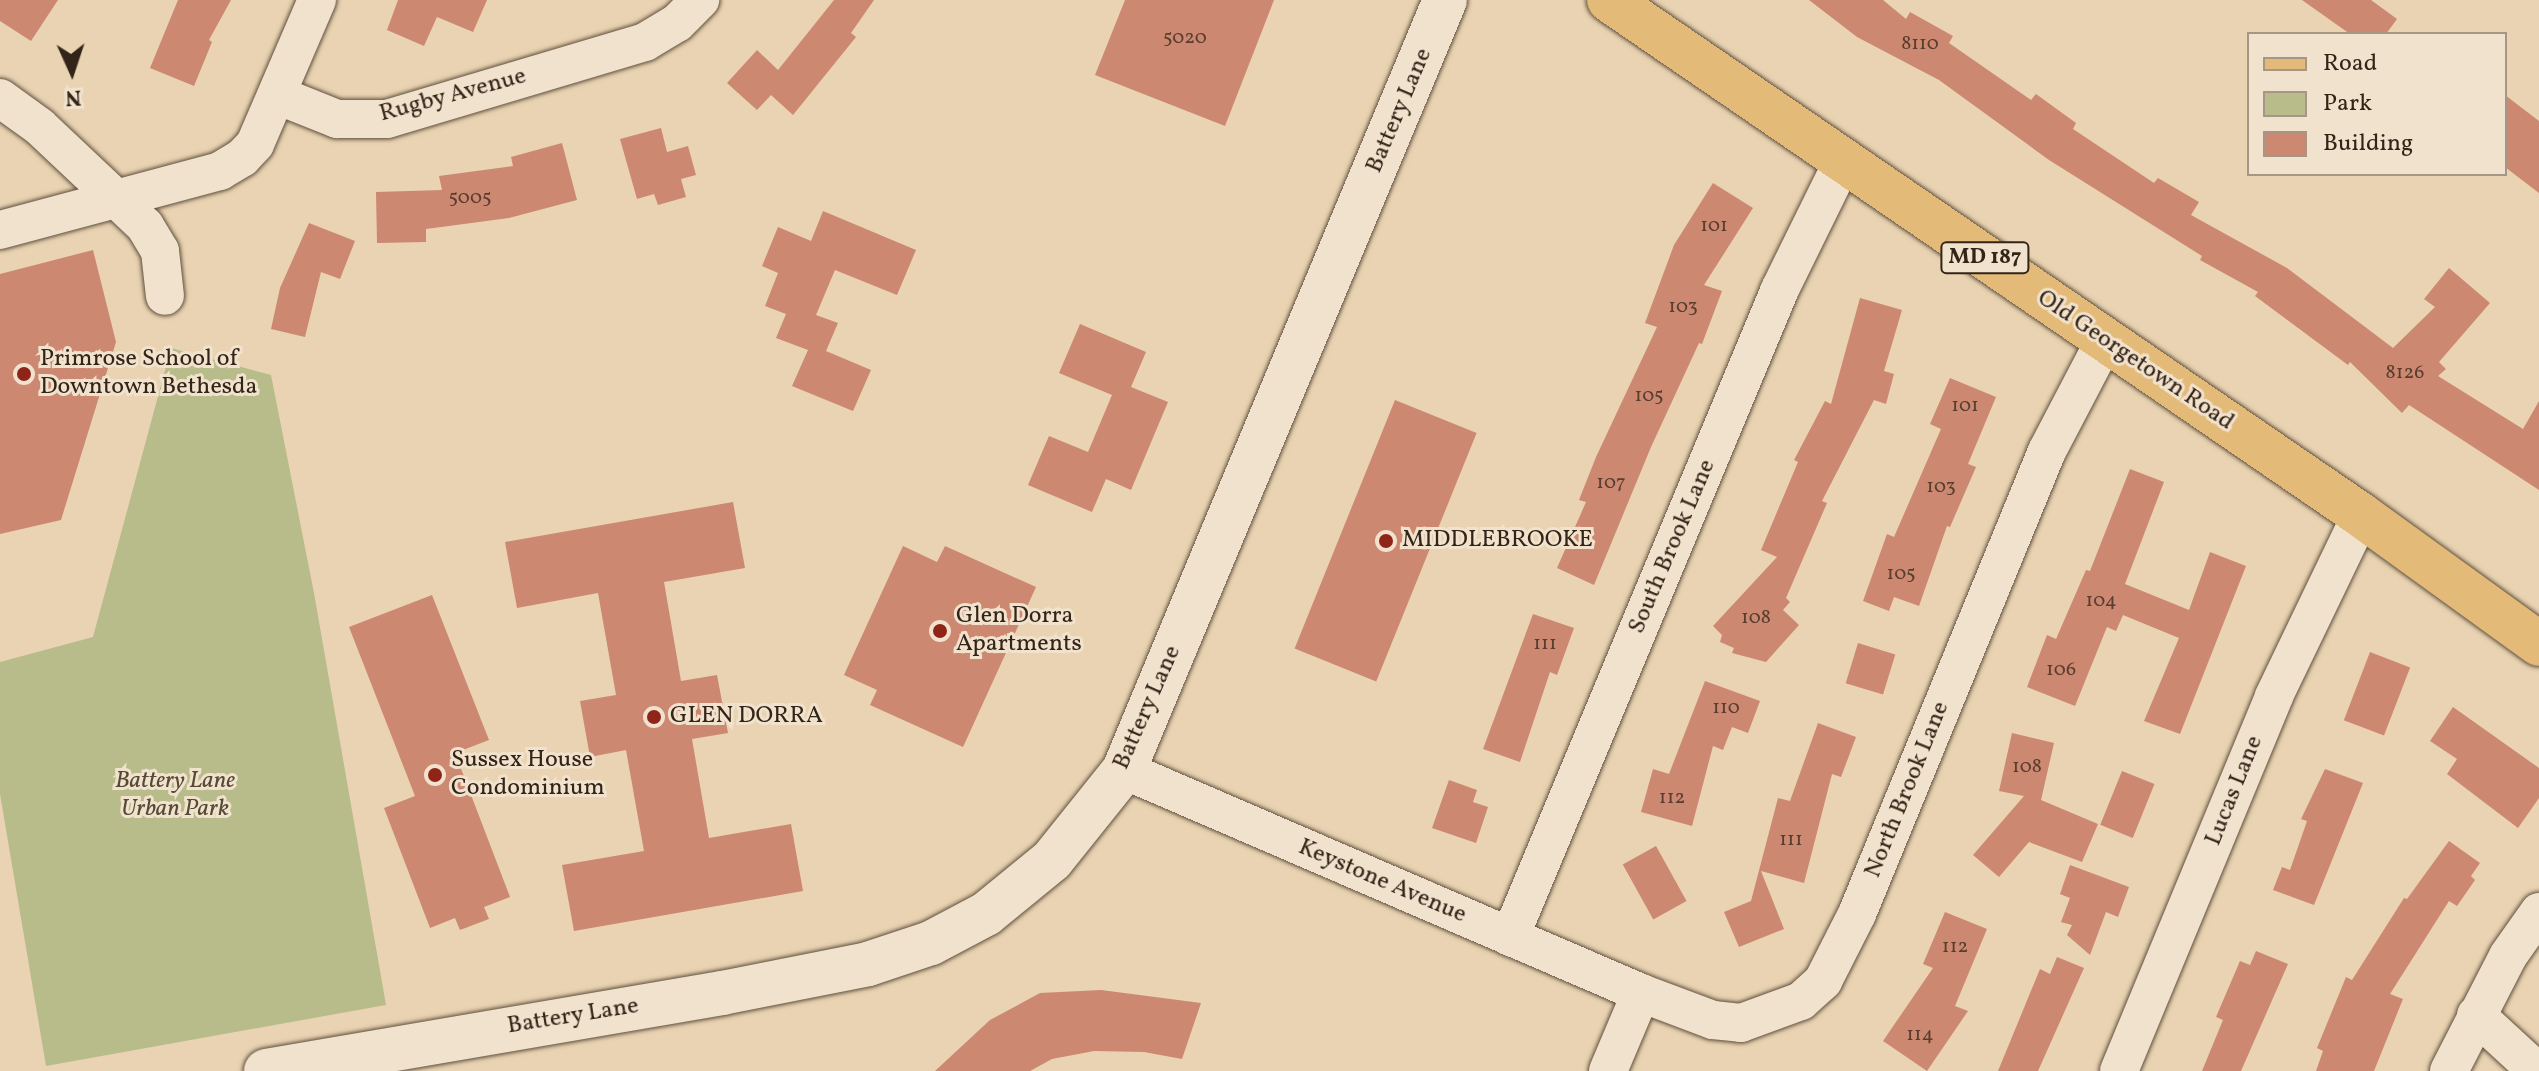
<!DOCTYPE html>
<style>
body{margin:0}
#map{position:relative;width:2539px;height:1071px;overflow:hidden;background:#e9d3b2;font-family:Vollkorn,serif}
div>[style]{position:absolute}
.green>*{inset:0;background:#b8bc8b}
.building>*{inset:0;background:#cc8871;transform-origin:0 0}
.roads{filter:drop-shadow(0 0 2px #60503e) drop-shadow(0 0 2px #60503e)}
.street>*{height:38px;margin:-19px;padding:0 19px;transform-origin:19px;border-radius:19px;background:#f1e2cd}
.secondary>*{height:44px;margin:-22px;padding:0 22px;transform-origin:22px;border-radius:22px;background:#f1e2cd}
.primary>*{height:44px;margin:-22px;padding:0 22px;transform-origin:22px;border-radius:22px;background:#e4ba79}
.dots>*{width:22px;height:22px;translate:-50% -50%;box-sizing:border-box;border:4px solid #f1e2cd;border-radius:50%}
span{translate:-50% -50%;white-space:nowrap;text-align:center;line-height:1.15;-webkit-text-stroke:6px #f1e2cd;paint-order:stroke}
.number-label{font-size:20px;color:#593d2e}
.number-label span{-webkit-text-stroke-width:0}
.shield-label span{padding:2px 6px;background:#f1e2cd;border:2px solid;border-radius:6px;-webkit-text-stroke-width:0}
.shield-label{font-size:22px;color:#332418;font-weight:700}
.street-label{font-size:24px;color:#332418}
.poi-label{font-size:24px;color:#332418}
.left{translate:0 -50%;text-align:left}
.park-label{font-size:24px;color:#544a35;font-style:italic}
.legend{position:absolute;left:2247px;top:32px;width:260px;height:144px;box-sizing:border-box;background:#f1e2cd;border:2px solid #a59685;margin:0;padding:10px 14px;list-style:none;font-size:24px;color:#332418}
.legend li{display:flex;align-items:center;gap:16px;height:40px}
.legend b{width:40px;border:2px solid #a59685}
.north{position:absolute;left:32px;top:32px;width:80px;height:80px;-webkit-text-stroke:6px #f1e2cd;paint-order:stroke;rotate:177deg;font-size:22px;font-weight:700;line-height:32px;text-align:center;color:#332418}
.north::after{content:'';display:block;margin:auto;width:28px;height:36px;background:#332418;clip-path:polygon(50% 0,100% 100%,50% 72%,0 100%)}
</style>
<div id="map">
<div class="green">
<div style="clip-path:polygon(171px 348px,271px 375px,314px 593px,386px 1005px,46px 1066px,0 794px,0 662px,93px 637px)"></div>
</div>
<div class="building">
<div style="clip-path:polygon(0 0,58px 0,31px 41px,0 21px)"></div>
<div style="clip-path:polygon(178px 0,231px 0,209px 40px,212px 42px,194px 86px,150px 68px)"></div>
<div style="clip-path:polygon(398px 0,487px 0,473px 32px,437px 17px,424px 46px,387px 30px)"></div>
<div style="clip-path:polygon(834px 0,874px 0,851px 33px,856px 37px,793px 115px,771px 95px,757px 110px,727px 83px,757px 50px,778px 70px)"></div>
<div style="clip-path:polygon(1125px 0,1274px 0,1225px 126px,1095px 75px)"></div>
<div style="clip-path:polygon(1809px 0,1883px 0,1906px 19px,1910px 12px,1953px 36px,1949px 43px,2031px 100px,2036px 94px,2076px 123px,2073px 129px,2154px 183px,2158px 178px,2199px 202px,2191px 215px,2287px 268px,2393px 348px,2435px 307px,2424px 299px,2449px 268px,2490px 303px,2439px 362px,2446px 369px,2438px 376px,2523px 429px,2539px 401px,2539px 490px,2409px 405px,2402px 413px,2350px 362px,2348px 365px,2255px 296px,2258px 292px,2200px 260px,2202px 256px,2049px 160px,1939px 80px,1857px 37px)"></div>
<div style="clip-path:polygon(2302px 0,2371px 0,2397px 19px,2386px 34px,2350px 34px)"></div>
<div style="clip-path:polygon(2505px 95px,2539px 121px,2539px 193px,2505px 167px)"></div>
<div style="clip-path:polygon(661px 128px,667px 152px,688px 146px,696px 175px,681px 179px,686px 197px,658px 205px,654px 194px,637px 199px,620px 139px)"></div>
<div style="clip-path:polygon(562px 143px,577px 200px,509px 218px,426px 229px,426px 242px,377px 243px,376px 192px,442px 190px,439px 176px,513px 166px,511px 157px)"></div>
<div style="clip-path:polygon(1713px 183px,1753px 208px,1704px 285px,1722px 291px,1702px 344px,1699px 343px,1651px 447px,1594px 585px,1557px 568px,1586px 502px,1579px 500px,1596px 457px,1657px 327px,1645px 323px,1674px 245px)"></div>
<div style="clip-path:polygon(823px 211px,916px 250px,897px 295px,835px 270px,816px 315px,838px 323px,826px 351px,871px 370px,853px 411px,792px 386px,808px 350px,776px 338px,786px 314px,765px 306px,778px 273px,762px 266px,778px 227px,811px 241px)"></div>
<div style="clip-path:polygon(309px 223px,355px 241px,340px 279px,321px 272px,305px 337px,271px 329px,280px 288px)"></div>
<div style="clip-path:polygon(93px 250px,116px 342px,61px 520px,0 534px,0 274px)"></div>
<div style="clip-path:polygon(1860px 298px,1902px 310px,1884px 371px,1894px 374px,1886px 404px,1874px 400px,1822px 501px,1827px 503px,1786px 598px,1790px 602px,1783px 610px,1799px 625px,1766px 662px,1732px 653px,1734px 648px,1720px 642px,1722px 635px,1713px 626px,1777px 557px,1761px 550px,1798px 462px,1794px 460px,1825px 401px,1831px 404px)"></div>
<div style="clip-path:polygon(1080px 324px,1146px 352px,1131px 387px,1168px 402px,1131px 490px,1106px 479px,1092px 512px,1028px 485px,1049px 436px,1088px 452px,1112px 395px,1059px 373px)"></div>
<div style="clip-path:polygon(1950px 378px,1996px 397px,1968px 464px,1976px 467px,1950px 527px,1947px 526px,1919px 606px,1894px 597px,1889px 611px,1863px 601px,1887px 534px,1894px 537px,1941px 429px,1930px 424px)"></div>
<div style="left:1395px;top:400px;width:88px;height:268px;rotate:22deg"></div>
<div style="clip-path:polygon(2130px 469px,2164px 482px,2125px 584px,2189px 610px,2210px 552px,2246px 566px,2180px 734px,2144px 721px,2179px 638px,2123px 615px,2116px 631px,2107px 627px,2075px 706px,2027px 687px,2047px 635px,2056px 639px,2086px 570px,2090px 571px)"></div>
<div style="clip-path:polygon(733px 502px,745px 568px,664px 582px,681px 681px,717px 675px,728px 733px,692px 739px,709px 838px,791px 824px,803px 891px,574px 931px,562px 865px,644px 851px,626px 750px,590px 757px,580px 701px,616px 695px,598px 593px,517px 608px,505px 542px)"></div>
<div style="clip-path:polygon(903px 546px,937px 562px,945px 546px,1036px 587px,963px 747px,870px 705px,877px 690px,844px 675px)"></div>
<div style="clip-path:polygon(432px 595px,489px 740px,455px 753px,510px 897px,484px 907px,489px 919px,460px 930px,455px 918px,430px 928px,384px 808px,415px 796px,349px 627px)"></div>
<div style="clip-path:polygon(1533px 614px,1574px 628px,1557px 675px,1550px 672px,1520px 762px,1483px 749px)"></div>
<div style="left:1858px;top:643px;width:39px;height:42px;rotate:17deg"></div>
<div style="left:2370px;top:652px;width:43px;height:73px;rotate:21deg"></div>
<div style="clip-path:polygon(1705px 681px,1760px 701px,1748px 733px,1732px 727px,1723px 750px,1713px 746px,1692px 826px,1641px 812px,1653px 769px,1669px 774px)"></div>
<div style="clip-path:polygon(2453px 707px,2539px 768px,2539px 798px,2518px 828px,2447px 774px,2457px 759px,2430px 741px)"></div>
<div style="clip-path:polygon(1818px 723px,1856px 737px,1841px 777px,1832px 774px,1804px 883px,1761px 871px,1784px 929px,1739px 947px,1724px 912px,1751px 901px,1778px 798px,1790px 801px)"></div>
<div style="clip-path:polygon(2012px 733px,2054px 743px,2041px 800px,2098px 824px,2082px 862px,2029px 842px,1999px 877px,1973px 855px,2024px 796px,1999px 791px)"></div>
<div style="clip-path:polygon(2325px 769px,2363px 783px,2314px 905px,2273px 890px,2282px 867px,2290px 870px,2307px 821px,2301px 819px)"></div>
<div style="left:2122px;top:771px;width:35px;height:58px;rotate:22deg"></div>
<div style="clip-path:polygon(1449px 780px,1477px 790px,1473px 802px,1488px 807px,1476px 843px,1432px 828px)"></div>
<div style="clip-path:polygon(2449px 841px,2480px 863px,2471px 876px,2475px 880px,2457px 906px,2449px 901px,2390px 994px,2403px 999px,2374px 1071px,2316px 1071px,2323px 1051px,2317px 1048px,2346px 977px,2352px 980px,2404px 898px,2407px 899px)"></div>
<div style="left:1656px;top:846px;width:63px;height:38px;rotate:61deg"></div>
<div style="clip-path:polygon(2070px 865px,2129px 887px,2118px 917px,2106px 912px,2090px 955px,2067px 935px,2072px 925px,2061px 922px,2070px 898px,2060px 894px)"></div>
<div style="clip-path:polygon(1945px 912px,1987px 929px,1955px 1006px,1968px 1011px,1927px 1071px,1883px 1041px,1933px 968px,1923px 964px)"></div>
<div style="clip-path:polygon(2256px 951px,2288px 964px,2241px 1071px,2202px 1071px,2223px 1020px,2216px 1017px,2240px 961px,2250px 965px)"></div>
<div style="clip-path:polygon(2057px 957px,2084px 968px,2038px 1071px,1998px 1071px,2040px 969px,2050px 974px)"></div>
<div style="clip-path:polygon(1101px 990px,1201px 1003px,1182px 1059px,1144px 1052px,1094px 1051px,1052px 1059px,1030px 1071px,935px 1071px,990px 1020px,1040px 993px)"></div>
</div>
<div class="roads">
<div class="street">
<div style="left:277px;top:95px;width:65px;rotate:21.8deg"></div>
<div style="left:337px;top:119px;width:50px"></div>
<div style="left:387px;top:119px;width:269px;rotate:-16.6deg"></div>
<div style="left:645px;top:42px;width:37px;rotate:-31deg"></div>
<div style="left:677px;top:23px;width:33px;rotate:-45deg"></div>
<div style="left:0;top:98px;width:49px;rotate:35.9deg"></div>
<div style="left:40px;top:127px;width:144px;rotate:43.3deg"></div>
<div style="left:145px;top:226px;width:29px;rotate:59deg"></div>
<div style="left:160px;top:251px;width:45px;rotate:83.7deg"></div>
<div style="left:0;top:230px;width:228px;rotate:-15deg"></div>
<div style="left:220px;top:171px;width:26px;rotate:-31deg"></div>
<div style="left:242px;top:158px;width:19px;rotate:-47deg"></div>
<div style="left:255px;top:144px;width:157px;rotate:-66.7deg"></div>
<div style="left:1124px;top:770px;width:563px;rotate:23.33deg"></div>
<div style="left:1641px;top:993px;width:77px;rotate:20.6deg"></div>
<div style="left:1713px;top:1020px;width:28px;rotate:6deg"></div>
<div style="left:1741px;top:1023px;width:64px;rotate:-20.1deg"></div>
<div style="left:1801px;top:1001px;width:30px;rotate:-42deg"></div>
<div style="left:1823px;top:981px;width:75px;rotate:-63.1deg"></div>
<div style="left:1857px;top:914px;width:500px;rotate:-67.69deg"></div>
<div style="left:2047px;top:451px;width:125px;rotate:-62.4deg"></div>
<div style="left:1510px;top:937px;width:702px;rotate:-67.38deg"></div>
<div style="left:1780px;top:289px;width:143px;rotate:-63.8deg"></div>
<div style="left:2476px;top:1015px;width:83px;rotate:42.6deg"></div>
<div style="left:1608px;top:1071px;width:85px;rotate:-67.1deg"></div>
<div style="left:2119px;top:1071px;width:406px;rotate:-67.5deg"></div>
<div style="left:2274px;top:696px;width:201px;rotate:-64.3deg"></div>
<div style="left:2449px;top:1071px;width:129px;rotate:-62.8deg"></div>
<div style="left:2508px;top:956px;width:54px;rotate:-54.8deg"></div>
</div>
<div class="secondary">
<div style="left:266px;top:1071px;width:463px;rotate:-9.7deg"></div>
<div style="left:722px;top:993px;width:149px;rotate:-11.2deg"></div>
<div style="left:868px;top:964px;width:66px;rotate:-18.4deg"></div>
<div style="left:931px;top:943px;width:62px;rotate:-27.8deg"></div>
<div style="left:986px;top:914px;width:85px;rotate:-39.3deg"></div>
<div style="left:1052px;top:860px;width:115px;rotate:-51.3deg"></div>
<div style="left:1124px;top:770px;width:834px;rotate:-67.37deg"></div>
</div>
<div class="primary">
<div style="left:1609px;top:0;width:911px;rotate:34.4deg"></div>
<div style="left:2361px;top:515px;width:220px;rotate:35.9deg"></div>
</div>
</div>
<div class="dots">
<div style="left:24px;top:374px;background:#8f2418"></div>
<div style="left:1386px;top:541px;background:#8f2418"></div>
<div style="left:940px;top:631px;background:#8f2418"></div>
<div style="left:654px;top:717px;background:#8f2418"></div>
<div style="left:435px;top:775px;background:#8f2418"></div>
</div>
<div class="number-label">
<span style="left:1185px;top:38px">5020</span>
<span style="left:1920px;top:44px">8110</span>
<span style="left:470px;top:198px">5005</span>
<span style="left:1714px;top:226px">101</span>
<span style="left:1683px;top:307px">103</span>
<span style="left:2405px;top:373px">8126</span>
<span style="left:1649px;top:396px">105</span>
<span style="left:1965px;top:406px">101</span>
<span style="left:1611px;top:483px">107</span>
<span style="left:1941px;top:487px">103</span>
<span style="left:1901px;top:574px">105</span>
<span style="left:2101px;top:601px">104</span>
<span style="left:1756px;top:618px">108</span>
<span style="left:1545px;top:644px">111</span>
<span style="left:2061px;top:670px">106</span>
<span style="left:1726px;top:708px">110</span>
<span style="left:2027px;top:767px">108</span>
<span style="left:1672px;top:798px">112</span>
<span style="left:1791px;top:840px">111</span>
<span style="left:1955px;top:947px">112</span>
<span style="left:1920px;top:1035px">114</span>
</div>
<div class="shield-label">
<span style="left:1985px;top:258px">MD 187</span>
</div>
<div class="street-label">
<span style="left:453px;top:96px;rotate:-15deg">Rugby Avenue</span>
<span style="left:1400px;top:111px;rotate:-67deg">Battery Lane</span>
<span style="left:2135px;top:361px;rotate:34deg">Old Georgetown Road</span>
<span style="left:1673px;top:547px;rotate:-67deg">South Brook Lane</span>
<span style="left:1148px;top:708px;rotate:-66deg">Battery Lane</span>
<span style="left:1908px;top:790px;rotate:-68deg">North Brook Lane</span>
<span style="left:2235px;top:791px;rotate:-68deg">Lucas Lane</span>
<span style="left:1382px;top:882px;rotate:23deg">Keystone Avenue</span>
<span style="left:573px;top:1017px;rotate:-9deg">Battery Lane</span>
</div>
<div class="poi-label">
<span class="left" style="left:40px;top:374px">Primrose School of<br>Downtown Bethesda</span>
<span class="left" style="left:1402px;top:541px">MIDDLEBROOKE</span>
<span class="left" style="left:956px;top:631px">Glen Dorra<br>Apartments</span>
<span class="left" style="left:670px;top:717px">GLEN DORRA</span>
<span class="left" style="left:451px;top:775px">Sussex House<br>Condominium</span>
</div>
<div class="park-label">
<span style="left:175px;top:796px">Battery Lane<br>Urban Park</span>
</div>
<ul class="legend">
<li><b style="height:10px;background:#e4ba79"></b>Road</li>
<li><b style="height:22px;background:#b8bc8b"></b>Park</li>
<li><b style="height:22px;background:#cc8871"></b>Building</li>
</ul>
<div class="north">N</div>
</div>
